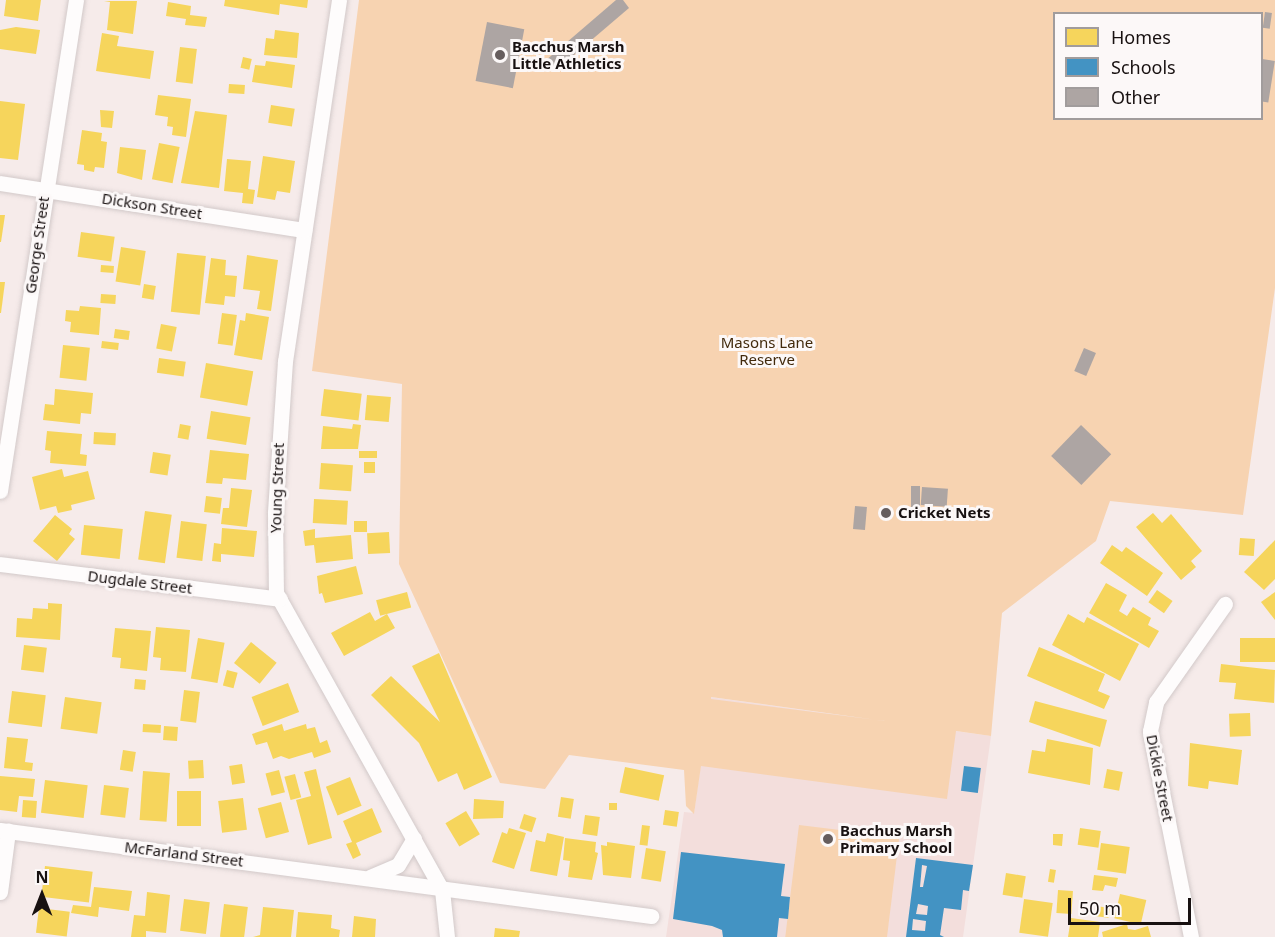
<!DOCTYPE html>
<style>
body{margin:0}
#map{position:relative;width:1275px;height:937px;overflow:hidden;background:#f6ebea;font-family:"Noto Sans",sans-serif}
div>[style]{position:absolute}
.built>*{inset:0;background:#f3dedc}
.green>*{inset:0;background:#f7d3b1;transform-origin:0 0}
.homes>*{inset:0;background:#f6d55c;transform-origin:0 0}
.schools>*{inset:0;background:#4393c3;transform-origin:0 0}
.building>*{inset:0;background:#ada5a3;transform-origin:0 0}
.roads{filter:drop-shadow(0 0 2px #d2c9c9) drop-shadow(0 0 2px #d2c9c9)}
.minor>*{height:15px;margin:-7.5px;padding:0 7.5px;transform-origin:7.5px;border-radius:7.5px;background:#fefcfc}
.dots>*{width:16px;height:16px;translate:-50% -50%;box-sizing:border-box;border:3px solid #fcf8f8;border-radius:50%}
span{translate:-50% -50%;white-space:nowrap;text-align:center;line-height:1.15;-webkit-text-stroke:6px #fcf8f8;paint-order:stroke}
.poi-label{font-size:15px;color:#181111;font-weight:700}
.left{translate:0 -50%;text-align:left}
.street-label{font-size:15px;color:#181111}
.park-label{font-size:15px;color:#422a0c}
.legend{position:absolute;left:1053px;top:12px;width:210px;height:108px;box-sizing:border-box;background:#fcf8f8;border:2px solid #a19c9c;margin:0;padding:8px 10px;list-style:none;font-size:18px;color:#181111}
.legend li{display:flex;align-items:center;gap:12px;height:30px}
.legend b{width:30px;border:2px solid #a19c9c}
.north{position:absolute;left:12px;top:865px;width:60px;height:60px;-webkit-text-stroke:4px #fcf8f8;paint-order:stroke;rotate:0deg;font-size:16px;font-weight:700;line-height:24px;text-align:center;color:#181111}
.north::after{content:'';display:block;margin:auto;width:21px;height:27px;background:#181111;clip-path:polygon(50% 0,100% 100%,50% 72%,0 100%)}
.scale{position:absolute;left:1068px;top:898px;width:123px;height:27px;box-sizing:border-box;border:3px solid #181111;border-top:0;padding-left:8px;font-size:18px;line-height:21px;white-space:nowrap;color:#181111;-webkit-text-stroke:4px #fcf8f8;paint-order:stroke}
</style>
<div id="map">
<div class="built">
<div style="clip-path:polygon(710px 697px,991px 736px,963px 937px,666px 937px,684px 812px,694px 813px)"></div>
</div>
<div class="green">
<div style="clip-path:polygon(evenodd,359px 0,1275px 0,1275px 288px,1243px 515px,1110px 501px,1096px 541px,1002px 613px,991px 736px,956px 731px,947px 799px,701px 766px,694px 814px,686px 806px,684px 770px,569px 755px,545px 789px,500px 783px,399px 564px,402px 384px,312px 371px,359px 0,1054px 14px,1262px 14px,1262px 118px,1054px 118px,1054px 14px,359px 0,711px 697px,884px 721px,885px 721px,711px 699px,711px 697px)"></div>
<div style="left:799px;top:825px;width:101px;height:113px;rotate:7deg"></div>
</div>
<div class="homes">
<div style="clip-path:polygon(6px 0,41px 0,38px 21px,4px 16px)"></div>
<div style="clip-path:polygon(225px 0,308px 0,307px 8px,280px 4px,279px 15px,224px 6px)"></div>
<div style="clip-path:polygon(104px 1px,137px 1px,133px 34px,107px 30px,110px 2px)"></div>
<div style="clip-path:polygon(168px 2px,191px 6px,190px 15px,207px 17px,205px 27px,185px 25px,186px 19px,166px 16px)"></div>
<div style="clip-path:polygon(16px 27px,40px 30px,36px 54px,0 49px,0 30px)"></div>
<div style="clip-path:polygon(275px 30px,299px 33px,297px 58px,264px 55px,266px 38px,274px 39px)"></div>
<div style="clip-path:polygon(102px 33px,119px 36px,117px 46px,154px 51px,150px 79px,96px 71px)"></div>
<div style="left:180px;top:47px;width:17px;height:35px;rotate:7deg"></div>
<div style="left:243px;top:57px;width:9px;height:11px;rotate:13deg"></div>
<div style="clip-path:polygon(266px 61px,295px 65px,292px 88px,252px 82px,255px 65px,265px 66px)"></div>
<div style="left:229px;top:84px;width:16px;height:9px;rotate:4deg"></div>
<div style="clip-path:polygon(158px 95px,191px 99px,186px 137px,172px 135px,173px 127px,167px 126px,168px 117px,155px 115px)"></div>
<div style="clip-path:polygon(0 101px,25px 104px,18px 160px,0 158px)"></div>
<div style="left:271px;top:105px;width:24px;height:18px;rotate:9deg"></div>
<div style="clip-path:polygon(100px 110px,114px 111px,112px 128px,101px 127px)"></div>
<div style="clip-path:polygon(195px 111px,227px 115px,219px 188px,181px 183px)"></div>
<div style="clip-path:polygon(82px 130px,102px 133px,101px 141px,107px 142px,104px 168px,95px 167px,94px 172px,84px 170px,84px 165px,77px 164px)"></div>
<div style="left:159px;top:143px;width:21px;height:37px;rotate:11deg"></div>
<div style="clip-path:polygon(120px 147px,146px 150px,142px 180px,117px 173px)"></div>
<div style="clip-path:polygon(263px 156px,295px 161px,290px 193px,277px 191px,275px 200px,257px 197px)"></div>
<div style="clip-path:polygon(227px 159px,251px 161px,248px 189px,255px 190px,253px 204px,242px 203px,243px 193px,224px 191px)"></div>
<div style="clip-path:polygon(0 215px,5px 215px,1px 242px,0 242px)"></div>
<div style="left:81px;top:232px;width:34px;height:25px;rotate:8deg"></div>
<div style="left:121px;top:247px;width:25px;height:35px;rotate:9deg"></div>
<div style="left:177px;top:253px;width:29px;height:59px;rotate:6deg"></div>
<div style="clip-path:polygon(247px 255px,278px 260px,271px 311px,257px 309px,260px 291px,243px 289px)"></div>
<div style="clip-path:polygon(211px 258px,226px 260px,225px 275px,237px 276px,235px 297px,225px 296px,224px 305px,205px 303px)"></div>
<div style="left:101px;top:265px;width:13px;height:7px;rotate:4deg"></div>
<div style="clip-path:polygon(0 282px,5px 282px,1px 313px,0 313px)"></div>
<div style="left:144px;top:284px;width:12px;height:14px;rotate:9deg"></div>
<div style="left:101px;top:294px;width:15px;height:9px;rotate:4deg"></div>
<div style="clip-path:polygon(80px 306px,101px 308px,99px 335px,70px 332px,71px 322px,65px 321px,66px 310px,79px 311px)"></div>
<div style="left:222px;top:313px;width:15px;height:31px;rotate:8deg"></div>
<div style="clip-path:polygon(246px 313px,269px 317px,262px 360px,234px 355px,240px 320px,245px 321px)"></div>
<div style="left:161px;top:324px;width:16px;height:25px;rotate:11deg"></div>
<div style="left:115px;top:329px;width:15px;height:9px;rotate:8deg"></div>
<div style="left:102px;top:341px;width:17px;height:7px;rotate:7deg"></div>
<div style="left:63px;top:345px;width:27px;height:33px;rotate:6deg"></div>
<div style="left:159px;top:358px;width:27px;height:15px;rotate:8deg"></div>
<div style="left:206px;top:363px;width:48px;height:35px;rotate:10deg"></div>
<div style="clip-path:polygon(55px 389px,93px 393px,91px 414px,81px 413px,80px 424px,43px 420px,45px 404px,54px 405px)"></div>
<div style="left:324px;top:389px;width:38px;height:27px;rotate:7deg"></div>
<div style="left:367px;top:395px;width:24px;height:25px;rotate:5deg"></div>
<div style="left:211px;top:411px;width:40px;height:28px;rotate:9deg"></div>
<div style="left:180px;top:424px;width:11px;height:14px;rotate:10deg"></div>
<div style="clip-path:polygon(353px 424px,361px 425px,358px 449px,321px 449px,323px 426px,352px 429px)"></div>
<div style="clip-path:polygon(47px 431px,82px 434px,80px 454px,87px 455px,86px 466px,50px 463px,51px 451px,45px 450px)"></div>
<div style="left:94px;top:432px;width:22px;height:12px;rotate:3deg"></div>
<div style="clip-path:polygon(210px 450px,249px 454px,246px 480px,223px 478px,222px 484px,206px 483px)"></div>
<div style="left:377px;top:451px;width:7px;height:18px;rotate:90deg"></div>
<div style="left:153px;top:452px;width:18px;height:21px;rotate:9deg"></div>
<div style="left:364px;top:462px;width:11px;height:11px"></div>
<div style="left:321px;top:463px;width:32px;height:26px;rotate:4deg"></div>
<div style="clip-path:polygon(62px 469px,64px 477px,88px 471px,95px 499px,71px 505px,72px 510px,58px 513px,56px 506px,40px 510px,32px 477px)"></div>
<div style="clip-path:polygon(231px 488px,252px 490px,247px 527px,221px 524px,223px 508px,229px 508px)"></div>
<div style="left:206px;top:496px;width:16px;height:16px;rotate:7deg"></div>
<div style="left:314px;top:499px;width:34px;height:24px;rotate:3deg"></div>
<div style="left:145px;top:511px;width:27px;height:49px;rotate:8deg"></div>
<div style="clip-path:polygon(1153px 513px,1162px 523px,1171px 514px,1202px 551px,1191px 561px,1196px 567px,1181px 580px,1136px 527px)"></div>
<div style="clip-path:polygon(55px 515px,72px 529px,69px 534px,75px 539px,57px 561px,33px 541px)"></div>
<div style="left:181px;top:521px;width:26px;height:37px;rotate:7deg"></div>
<div style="left:354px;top:521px;width:13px;height:11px"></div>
<div style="left:84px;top:525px;width:39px;height:30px;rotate:6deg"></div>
<div style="clip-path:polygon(222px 528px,257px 531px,254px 557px,221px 554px,221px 562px,212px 561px,214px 543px,221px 544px)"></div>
<div style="clip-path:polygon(315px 529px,315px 538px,351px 535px,353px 559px,316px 563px,314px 545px,305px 546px,303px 531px)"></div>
<div style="left:389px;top:532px;width:21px;height:22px;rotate:87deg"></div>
<div style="left:1240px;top:538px;width:15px;height:17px;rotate:4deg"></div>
<div style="clip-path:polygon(1275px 540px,1275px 579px,1264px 590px,1244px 572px)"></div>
<div style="clip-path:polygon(1112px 545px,1122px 552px,1126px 547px,1163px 573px,1147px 596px,1100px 563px)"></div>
<div style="clip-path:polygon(356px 566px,363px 594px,325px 603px,322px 593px,319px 594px,317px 576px)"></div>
<div style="clip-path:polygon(1106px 583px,1127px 595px,1119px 611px,1127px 616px,1133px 607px,1151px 618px,1148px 625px,1159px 631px,1149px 648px,1089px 613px)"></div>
<div style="left:1157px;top:590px;width:19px;height:15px;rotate:35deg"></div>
<div style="left:407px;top:592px;width:16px;height:32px;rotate:75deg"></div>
<div style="clip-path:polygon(1275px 592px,1275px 620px,1261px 602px)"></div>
<div style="clip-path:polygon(48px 603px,62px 604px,60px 640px,16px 637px,17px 618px,32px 619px,33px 608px,48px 609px)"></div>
<div style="clip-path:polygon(370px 612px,375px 621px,387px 614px,395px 628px,344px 656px,331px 633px)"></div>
<div style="clip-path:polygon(1068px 614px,1084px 623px,1087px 617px,1139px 644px,1120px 681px,1052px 645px)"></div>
<div style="clip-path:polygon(156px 627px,190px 630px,186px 672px,160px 670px,161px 658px,153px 657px)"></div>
<div style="clip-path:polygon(115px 628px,151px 631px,147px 671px,120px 668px,121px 658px,112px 657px)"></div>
<div style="left:198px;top:638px;width:27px;height:41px;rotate:10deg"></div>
<div style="left:1240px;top:638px;width:35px;height:24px"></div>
<div style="left:251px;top:642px;width:33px;height:27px;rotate:39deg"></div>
<div style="left:24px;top:645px;width:23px;height:25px;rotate:7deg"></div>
<div style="clip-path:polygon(1039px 647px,1105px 674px,1098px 691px,1110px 696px,1104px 709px,1027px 676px)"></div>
<div style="clip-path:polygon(439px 653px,492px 777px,464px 790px,457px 773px,438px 782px,419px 743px,371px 695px,391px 676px,440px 722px,412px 666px)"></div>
<div style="clip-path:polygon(1221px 664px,1275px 670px,1274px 703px,1234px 699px,1236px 683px,1219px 682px)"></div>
<div style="left:227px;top:670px;width:11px;height:16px;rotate:15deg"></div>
<div style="left:135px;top:679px;width:11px;height:10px;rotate:5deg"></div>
<div style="left:288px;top:683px;width:31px;height:39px;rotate:69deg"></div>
<div style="left:184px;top:690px;width:16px;height:31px;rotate:7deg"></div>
<div style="left:12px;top:691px;width:34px;height:32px;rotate:7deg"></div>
<div style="left:65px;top:697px;width:37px;height:32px;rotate:8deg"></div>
<div style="clip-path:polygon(1035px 701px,1107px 720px,1100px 747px,1029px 722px)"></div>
<div style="left:1250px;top:713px;width:23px;height:21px;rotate:88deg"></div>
<div style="left:143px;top:724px;width:18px;height:8px;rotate:3deg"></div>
<div style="clip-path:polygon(282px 724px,284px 731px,306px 724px,307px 729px,315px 727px,320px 743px,327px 740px,331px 752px,314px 758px,312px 752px,289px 759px,281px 756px,273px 759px,267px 742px,256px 745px,252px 734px)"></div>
<div style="left:164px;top:726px;width:14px;height:14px;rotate:4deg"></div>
<div style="clip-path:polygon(7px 737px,28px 739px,25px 762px,33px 763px,32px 771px,4px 768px)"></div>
<div style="clip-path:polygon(1047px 739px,1093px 748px,1090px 785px,1028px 773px,1032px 750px,1045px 752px)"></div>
<div style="clip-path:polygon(1190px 743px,1242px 750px,1238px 785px,1209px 781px,1208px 789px,1188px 786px)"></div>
<div style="left:123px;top:750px;width:13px;height:20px;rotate:9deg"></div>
<div style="left:203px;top:760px;width:18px;height:15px;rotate:87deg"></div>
<div style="left:242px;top:764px;width:19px;height:13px;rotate:81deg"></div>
<div style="left:625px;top:767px;width:40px;height:26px;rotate:12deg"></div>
<div style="clip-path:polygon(316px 769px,332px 838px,308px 845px,296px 800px,311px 796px,304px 772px)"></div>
<div style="left:1107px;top:769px;width:16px;height:19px;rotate:11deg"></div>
<div style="left:279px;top:770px;width:23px;height:14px;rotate:75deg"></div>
<div style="left:143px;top:771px;width:27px;height:49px;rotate:4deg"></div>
<div style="left:295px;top:774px;width:24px;height:11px;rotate:75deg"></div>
<div style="clip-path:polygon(0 776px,35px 779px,33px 797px,19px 796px,17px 812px,0 810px)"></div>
<div style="left:350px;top:777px;width:31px;height:26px;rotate:68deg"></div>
<div style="left:45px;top:780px;width:43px;height:33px;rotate:7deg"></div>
<div style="left:104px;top:785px;width:25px;height:30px;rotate:7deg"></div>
<div style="left:177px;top:791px;width:24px;height:35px"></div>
<div style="left:561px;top:797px;width:13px;height:20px;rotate:9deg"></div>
<div style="left:243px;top:798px;width:32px;height:25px;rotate:83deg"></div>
<div style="clip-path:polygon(474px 799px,504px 801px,503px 818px,473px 819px)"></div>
<div style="left:23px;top:800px;width:14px;height:17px;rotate:4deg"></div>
<div style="left:281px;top:802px;width:31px;height:24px;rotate:75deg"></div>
<div style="left:609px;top:803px;width:8px;height:7px"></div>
<div style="clip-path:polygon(372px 808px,382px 832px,356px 843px,361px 855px,353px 859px,346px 844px,352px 842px,343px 821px)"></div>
<div style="left:665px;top:810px;width:14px;height:15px;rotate:8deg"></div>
<div style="left:466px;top:811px;width:27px;height:24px;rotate:59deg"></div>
<div style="left:524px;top:814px;width:13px;height:15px;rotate:18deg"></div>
<div style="left:585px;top:815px;width:15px;height:19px;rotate:8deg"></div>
<div style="left:642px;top:825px;width:8px;height:20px;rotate:7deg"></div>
<div style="clip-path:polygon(509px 828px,526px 833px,514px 869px,492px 862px,502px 832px,507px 834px)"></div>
<div style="left:1080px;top:828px;width:21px;height:17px;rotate:8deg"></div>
<div style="clip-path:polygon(547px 833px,564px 837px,557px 876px,530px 871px,536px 840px,545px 842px)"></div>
<div style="clip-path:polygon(1053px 834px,1063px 834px,1062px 846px,1053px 845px)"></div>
<div style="clip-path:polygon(565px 838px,596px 842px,595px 852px,598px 853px,592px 880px,568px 877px,570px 861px,563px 860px)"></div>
<div style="clip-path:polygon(607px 842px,635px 846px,631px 878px,603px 875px,601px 845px,607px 846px)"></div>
<div style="left:1101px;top:843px;width:29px;height:27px;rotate:8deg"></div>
<div style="left:646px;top:848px;width:20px;height:31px;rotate:9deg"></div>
<div style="left:45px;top:866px;width:48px;height:31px;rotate:7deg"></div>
<div style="left:1050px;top:869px;width:6px;height:13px;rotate:9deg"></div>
<div style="left:1006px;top:873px;width:20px;height:22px;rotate:9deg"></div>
<div style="clip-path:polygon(1094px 875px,1118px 878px,1116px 887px,1105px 885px,1103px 891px,1092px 890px)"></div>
<div style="clip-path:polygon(94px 887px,132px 891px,129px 911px,99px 907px,98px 917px,71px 913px,73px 905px,91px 907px)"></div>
<div style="left:1058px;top:890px;width:15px;height:23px;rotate:4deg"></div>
<div style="clip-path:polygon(147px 892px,170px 895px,166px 933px,146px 931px,146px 937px,131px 937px,134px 915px,145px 916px)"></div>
<div style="left:1120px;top:894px;width:27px;height:25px;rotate:13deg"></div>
<div style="left:184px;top:899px;width:26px;height:32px;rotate:7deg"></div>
<div style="left:1024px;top:899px;width:29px;height:34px;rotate:8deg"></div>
<div style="left:224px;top:904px;width:24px;height:33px;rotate:7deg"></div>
<div style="left:1096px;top:906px;width:14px;height:10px;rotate:8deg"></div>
<div style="clip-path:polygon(263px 907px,294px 910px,291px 937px,253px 937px,260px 935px)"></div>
<div style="left:39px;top:908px;width:31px;height:25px;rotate:7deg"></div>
<div style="clip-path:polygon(298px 912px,332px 915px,331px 928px,340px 930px,339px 937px,296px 937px)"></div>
<div style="clip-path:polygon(354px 916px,376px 919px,375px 937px,352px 937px)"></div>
<div style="clip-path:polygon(1071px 918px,1100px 922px,1098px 937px,1068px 937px)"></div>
<div style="clip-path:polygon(1127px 924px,1128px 929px,1135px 930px,1148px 926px,1151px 937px,1103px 937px,1102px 932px)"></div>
<div style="clip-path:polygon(495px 928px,520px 931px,519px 937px,494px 937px)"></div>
</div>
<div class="schools">
<div style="left:964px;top:766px;width:17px;height:25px;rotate:7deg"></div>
<div style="clip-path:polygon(681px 852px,785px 864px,781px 896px,790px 897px,788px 919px,779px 918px,777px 937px,723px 937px,722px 930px,712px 926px,673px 919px)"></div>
<div style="clip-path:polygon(evenodd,916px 858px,973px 865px,969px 891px,963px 890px,961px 910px,944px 908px,940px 935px,944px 937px,906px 937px,916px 858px,922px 865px,927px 866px,923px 887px,920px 887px,922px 865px,916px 858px,918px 904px,928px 906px,927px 915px,916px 914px,918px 904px,916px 858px,913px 919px,926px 921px,925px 931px,912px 930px,913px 919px)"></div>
</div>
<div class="building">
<div style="clip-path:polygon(616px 0,623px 0,629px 8px,554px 72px,545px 61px)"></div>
<div style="left:1265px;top:12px;width:7px;height:16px;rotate:8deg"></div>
<div style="left:487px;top:22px;width:38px;height:60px;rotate:11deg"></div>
<div style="left:1262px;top:59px;width:13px;height:42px;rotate:9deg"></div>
<div style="left:1084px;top:348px;width:13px;height:25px;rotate:23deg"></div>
<div style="left:1081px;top:425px;width:42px;height:43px;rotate:44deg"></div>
<div style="left:911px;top:486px;width:9px;height:32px"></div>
<div style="left:922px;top:487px;width:26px;height:18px;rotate:4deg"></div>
<div style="left:855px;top:506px;width:12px;height:23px;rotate:5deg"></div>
</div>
<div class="roads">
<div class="minor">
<div style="left:339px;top:0;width:365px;rotate:98.5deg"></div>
<div style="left:285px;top:361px;width:152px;rotate:93.8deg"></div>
<div style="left:275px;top:513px;width:80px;rotate:89.3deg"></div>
<div style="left:276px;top:593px;width:340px;rotate:60.8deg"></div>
<div style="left:442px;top:890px;width:47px;rotate:83.9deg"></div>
<div style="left:0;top:183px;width:308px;rotate:8.8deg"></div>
<div style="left:0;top:491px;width:497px;rotate:-81.2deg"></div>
<div style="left:0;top:564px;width:282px;rotate:7.1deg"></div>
<div style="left:0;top:830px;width:657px;rotate:7.53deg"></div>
<div style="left:370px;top:877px;width:30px;rotate:-23deg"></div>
<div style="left:398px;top:865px;width:31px;rotate:-59deg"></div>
<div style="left:0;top:892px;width:62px;rotate:-82.5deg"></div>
<div style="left:1191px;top:937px;width:210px;rotate:-101.3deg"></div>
<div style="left:1150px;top:731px;width:30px;rotate:-78deg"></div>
<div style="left:1156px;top:702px;width:120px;rotate:-54.9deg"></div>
</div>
</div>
<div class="dots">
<div style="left:500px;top:55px;background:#665d5d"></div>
<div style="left:886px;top:513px;background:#665d5d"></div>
<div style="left:828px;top:839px;background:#665d5d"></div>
</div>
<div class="poi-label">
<span class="left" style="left:512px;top:55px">Bacchus Marsh<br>Little Athletics</span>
<span class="left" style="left:898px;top:513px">Cricket Nets</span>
<span class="left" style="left:840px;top:839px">Bacchus Marsh<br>Primary School</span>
</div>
<div class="street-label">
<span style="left:152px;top:206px;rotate:9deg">Dickson Street</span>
<span style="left:37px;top:245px;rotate:-82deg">George Street</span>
<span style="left:277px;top:488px;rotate:-88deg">Young Street</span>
<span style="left:140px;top:582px;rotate:7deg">Dugdale Street</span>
<span style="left:1160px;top:778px;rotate:79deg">Dickie Street</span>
<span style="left:184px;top:854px;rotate:7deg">McFarland Street</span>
</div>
<div class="park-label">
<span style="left:767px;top:351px">Masons Lane<br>Reserve</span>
</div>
<ul class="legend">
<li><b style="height:16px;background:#f6d55c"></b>Homes</li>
<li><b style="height:16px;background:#4393c3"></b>Schools</li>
<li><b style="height:16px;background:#ada5a3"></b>Other</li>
</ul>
<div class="north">N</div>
<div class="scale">50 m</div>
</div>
